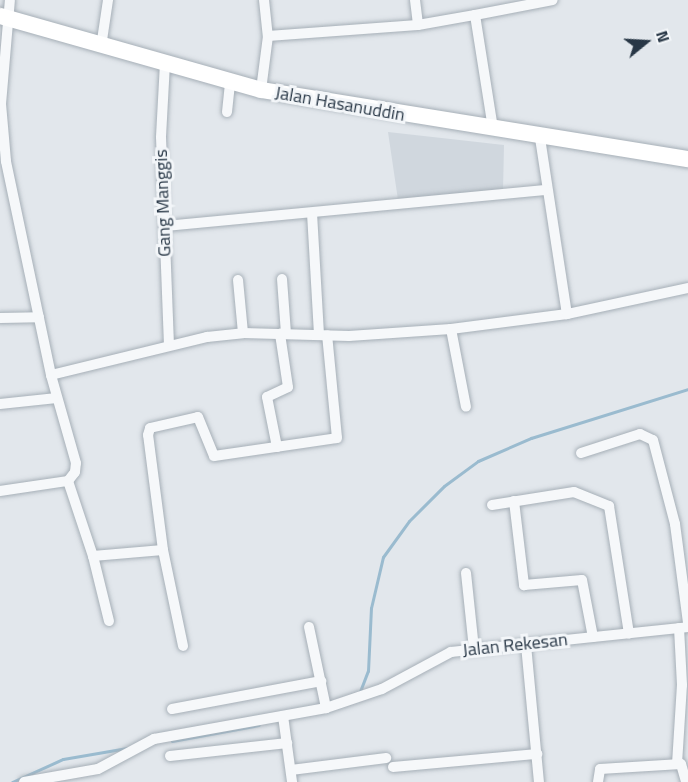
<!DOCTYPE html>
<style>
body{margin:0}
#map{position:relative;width:688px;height:782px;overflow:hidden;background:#e2e7ec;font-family:"Titillium Web",sans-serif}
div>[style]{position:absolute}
.built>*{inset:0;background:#d0d7de}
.stream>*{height:3px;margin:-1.5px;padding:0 1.5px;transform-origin:1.5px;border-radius:1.5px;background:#9abbcf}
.roads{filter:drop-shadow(0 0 2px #a6afb7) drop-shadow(0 0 2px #a6afb7)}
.minor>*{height:10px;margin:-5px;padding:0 5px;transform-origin:5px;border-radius:5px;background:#f6f8fa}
.primary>*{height:16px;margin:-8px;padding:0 8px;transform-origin:8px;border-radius:8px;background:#fff}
span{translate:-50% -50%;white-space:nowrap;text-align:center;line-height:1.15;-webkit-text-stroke:6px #f3f6f9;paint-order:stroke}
.street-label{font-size:18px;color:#283746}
.north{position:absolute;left:616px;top:12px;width:60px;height:60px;-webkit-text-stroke:4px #f3f6f9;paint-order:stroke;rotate:72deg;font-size:16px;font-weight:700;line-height:24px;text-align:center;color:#283746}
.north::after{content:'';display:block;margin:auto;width:21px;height:27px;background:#283746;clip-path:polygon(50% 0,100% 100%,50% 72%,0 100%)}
</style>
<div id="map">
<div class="built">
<div style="clip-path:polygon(388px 132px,504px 145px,503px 191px,398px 200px)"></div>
</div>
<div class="stream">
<div style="left:359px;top:694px;width:25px;rotate:-69deg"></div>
<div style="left:368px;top:671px;width:63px;rotate:-87.3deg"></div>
<div style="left:371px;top:608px;width:52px;rotate:-76.8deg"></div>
<div style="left:383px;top:557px;width:44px;rotate:-54.2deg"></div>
<div style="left:409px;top:521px;width:49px;rotate:-45deg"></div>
<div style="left:444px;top:486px;width:42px;rotate:-36.3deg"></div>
<div style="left:478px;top:461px;width:58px;rotate:-23.5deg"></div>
<div style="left:531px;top:438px;width:164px;rotate:-17.3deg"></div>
<div style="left:172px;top:741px;width:88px;rotate:-10.4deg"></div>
<div style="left:12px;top:782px;width:56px;rotate:-24.3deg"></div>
<div style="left:63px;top:759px;width:65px;rotate:-9.8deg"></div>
</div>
<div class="roads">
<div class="minor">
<div style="left:264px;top:0;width:36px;rotate:84deg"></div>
<div style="left:268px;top:36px;width:150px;rotate:-4.2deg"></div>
<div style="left:418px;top:25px;width:58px;rotate:-10deg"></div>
<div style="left:475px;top:15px;width:115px;rotate:81deg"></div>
<div style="left:415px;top:0;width:25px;rotate:83deg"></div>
<div style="left:475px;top:15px;width:79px;rotate:-10.9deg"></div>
<div style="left:101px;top:47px;width:48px;rotate:-81.5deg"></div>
<div style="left:165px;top:63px;width:74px;rotate:93.1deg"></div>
<div style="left:161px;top:137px;width:207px;rotate:87.8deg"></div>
<div style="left:261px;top:90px;width:54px;rotate:-82.6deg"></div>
<div style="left:227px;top:112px;width:31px;rotate:-84deg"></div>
<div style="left:540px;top:138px;width:178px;rotate:81.3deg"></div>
<div style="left:312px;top:213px;width:122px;rotate:86.7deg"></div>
<div style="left:165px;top:226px;width:382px;rotate:-5.4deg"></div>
<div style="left:282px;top:279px;width:55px;rotate:85.8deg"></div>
<div style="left:238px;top:280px;width:53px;rotate:84.6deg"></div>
<div style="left:0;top:318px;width:39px;rotate:-1deg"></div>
<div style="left:451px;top:329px;width:79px;rotate:79.1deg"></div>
<div style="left:51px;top:375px;width:161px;rotate:-13.7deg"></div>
<div style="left:207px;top:337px;width:36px;rotate:-6deg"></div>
<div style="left:243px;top:333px;width:106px;rotate:1.6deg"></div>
<div style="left:349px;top:336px;width:102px;rotate:-3.9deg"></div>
<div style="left:451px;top:329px;width:117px;rotate:-7.4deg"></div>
<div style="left:567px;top:314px;width:124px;rotate:-12.1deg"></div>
<div style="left:0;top:404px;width:57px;rotate:-6deg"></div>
<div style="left:277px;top:447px;width:51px;rotate:-101.3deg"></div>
<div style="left:267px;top:397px;width:23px;rotate:-25deg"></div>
<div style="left:288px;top:387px;width:54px;rotate:-98.6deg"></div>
<div style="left:581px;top:453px;width:62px;rotate:-17.9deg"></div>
<div style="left:640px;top:434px;width:14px;rotate:25deg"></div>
<div style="left:653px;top:440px;width:87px;rotate:75.3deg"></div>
<div style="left:675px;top:524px;width:100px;rotate:82.5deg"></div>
<div style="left:68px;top:481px;width:79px;rotate:71.6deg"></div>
<div style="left:93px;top:556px;width:70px;rotate:-4.9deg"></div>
<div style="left:163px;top:550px;width:98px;rotate:78.2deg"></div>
<div style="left:0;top:491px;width:69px;rotate:-8.4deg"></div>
<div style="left:68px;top:481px;width:11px;rotate:-52deg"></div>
<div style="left:75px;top:472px;width:9px;rotate:-84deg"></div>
<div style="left:76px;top:463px;width:91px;rotate:-105.9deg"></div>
<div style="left:51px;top:375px;width:219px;rotate:-101.9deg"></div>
<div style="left:6px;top:161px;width:57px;rotate:-95deg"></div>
<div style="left:1px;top:104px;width:104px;rotate:-85.1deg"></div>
<div style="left:514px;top:501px;width:85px;rotate:83.2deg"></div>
<div style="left:524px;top:585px;width:58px;rotate:-4.9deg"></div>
<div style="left:582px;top:580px;width:58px;rotate:79.1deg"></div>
<div style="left:492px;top:505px;width:83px;rotate:-9deg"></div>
<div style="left:574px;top:492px;width:38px;rotate:22deg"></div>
<div style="left:609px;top:506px;width:129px;rotate:81.1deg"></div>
<div style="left:163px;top:550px;width:116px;rotate:-97.4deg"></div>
<div style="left:148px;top:435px;width:7px;rotate:-74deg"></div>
<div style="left:150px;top:428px;width:49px;rotate:-12.9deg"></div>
<div style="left:198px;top:417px;width:42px;rotate:67.7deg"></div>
<div style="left:214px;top:456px;width:124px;rotate:-8.3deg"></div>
<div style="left:337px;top:438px;width:103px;rotate:-95.5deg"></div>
<div style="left:93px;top:556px;width:67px;rotate:76.2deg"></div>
<div style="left:466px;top:573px;width:76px;rotate:84deg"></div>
<div style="left:309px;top:627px;width:83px;rotate:78.1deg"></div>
<div style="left:526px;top:645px;width:138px;rotate:84.6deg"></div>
<div style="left:172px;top:709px;width:152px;rotate:-10.6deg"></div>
<div style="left:283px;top:716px;width:67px;rotate:82.2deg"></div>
<div style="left:170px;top:756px;width:118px;rotate:-6.3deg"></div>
<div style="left:677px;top:764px;width:79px;rotate:-86.4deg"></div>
<div style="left:682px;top:685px;width:57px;rotate:-93deg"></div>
<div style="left:393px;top:767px;width:145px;rotate:-5.2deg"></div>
<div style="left:291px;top:770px;width:96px;rotate:-7.2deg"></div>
<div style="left:24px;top:782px;width:75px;rotate:-10deg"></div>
<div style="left:98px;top:769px;width:64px;rotate:-28.2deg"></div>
<div style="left:154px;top:739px;width:175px;rotate:-10.2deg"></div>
<div style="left:326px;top:708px;width:59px;rotate:-18.7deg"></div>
<div style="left:382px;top:689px;width:78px;rotate:-28.2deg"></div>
<div style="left:451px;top:652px;width:238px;rotate:-6deg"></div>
<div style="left:598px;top:782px;width:13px;rotate:-81deg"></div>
<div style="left:600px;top:769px;width:81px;rotate:-3.5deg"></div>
<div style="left:681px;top:764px;width:19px;rotate:74deg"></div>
</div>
<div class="primary">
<div style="left:0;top:16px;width:271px;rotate:15.8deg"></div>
<div style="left:261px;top:90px;width:433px;rotate:9.2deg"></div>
</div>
</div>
<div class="street-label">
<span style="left:340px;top:104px;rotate:10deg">Jalan Hasanuddin</span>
<span style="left:163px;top:203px;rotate:-92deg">Gang Manggis</span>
<span style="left:515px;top:645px;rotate:-6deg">Jalan Rekesan</span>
</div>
<div class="north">N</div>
</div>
